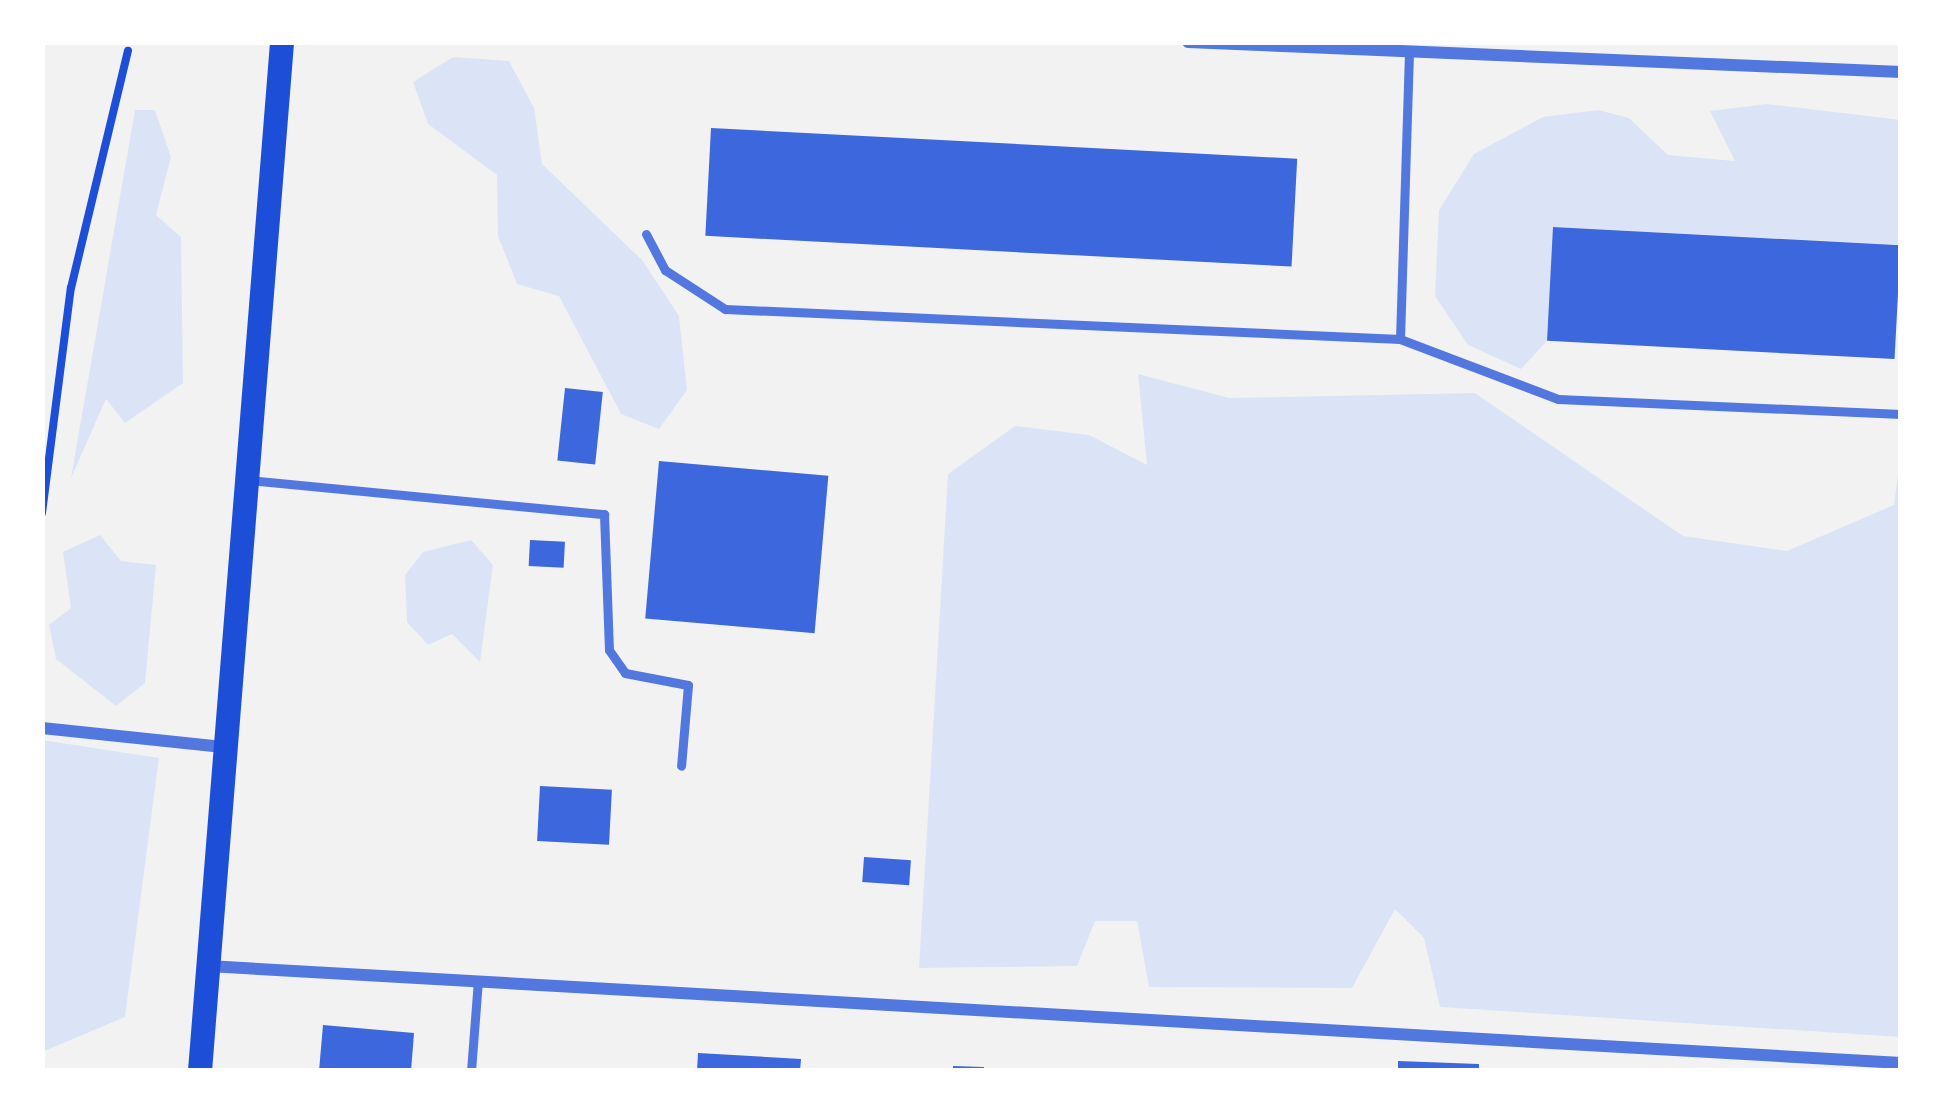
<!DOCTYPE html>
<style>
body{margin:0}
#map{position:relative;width:1943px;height:1113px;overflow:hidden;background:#f2f2f2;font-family:"IBM Plex Sans",sans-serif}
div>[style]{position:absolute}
.green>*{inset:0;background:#dbe4f7}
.building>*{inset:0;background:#3d67dc;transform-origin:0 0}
.path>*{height:8px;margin:-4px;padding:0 4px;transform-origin:4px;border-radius:4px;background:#1d4ed8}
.service>*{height:9px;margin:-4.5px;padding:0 4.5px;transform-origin:4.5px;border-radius:4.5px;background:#5277de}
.minor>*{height:12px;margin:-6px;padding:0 6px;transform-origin:6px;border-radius:6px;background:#5277de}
.secondary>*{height:24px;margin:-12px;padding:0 12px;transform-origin:12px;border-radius:12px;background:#1d4ed8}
span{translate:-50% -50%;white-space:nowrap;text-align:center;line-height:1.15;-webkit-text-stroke:9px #fff;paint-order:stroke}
.frame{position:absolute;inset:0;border:45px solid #fff;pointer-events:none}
</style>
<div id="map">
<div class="green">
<div style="clip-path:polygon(453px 57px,509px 61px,534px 108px,542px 164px,642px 260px,679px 316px,687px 390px,659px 429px,621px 414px,559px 296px,517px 284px,498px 236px,497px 175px,428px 124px,413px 82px)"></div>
<div style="clip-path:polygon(1767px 104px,1901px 120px,1901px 245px,1554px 227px,1547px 341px,1521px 369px,1468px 345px,1435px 296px,1439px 210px,1474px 154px,1543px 117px,1598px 110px,1629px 118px,1668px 155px,1735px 161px,1710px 111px)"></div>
<div style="clip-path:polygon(135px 110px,155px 110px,171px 157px,156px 215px,181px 237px,183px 383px,125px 423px,106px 399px,71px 478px)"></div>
<div style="clip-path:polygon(1138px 374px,1229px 398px,1475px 393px,1683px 536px,1787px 551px,1894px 505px,1901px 452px,1901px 1037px,1440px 1007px,1424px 938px,1395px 909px,1352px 988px,1149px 987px,1137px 921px,1095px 921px,1077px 966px,919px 968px,948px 474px,1015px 426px,1089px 435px,1147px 465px)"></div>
<div style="clip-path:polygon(100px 535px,121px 561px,156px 565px,145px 683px,116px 706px,56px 659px,49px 625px,71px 608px,63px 552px)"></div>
<div style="clip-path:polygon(471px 540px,493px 565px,480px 662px,452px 634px,428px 645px,407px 622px,405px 575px,423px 552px)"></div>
<div style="clip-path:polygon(42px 740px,159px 758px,125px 1017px,42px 1052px)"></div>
</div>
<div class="building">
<div style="left:711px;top:128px;width:587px;height:108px;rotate:3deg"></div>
<div style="left:1553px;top:227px;width:348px;height:114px;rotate:3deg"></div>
<div style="left:565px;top:388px;width:38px;height:73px;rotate:6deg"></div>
<div style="left:659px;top:461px;width:170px;height:158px;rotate:5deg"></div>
<div style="left:530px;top:540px;width:35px;height:26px;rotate:3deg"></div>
<div style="left:540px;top:786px;width:72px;height:55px;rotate:3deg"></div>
<div style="left:864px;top:857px;width:47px;height:25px;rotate:4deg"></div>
<div style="clip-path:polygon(323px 1025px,414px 1033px,411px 1071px,319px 1071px)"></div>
<div style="clip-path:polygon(698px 1053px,801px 1059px,800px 1071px,697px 1071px)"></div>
<div style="clip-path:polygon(1398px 1061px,1479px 1064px,1479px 1071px,1398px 1071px)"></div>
<div style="clip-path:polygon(953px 1066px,984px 1067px,984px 1071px,953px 1071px)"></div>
</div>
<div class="path">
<div style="left:42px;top:513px;width:227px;rotate:-82.7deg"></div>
<div style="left:71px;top:288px;width:244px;rotate:-76.5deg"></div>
</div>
<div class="service">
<div style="left:646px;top:234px;width:41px;rotate:62.2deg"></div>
<div style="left:665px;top:270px;width:72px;rotate:33deg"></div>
<div style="left:725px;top:309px;width:676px;rotate:2.54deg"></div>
<div style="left:1400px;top:339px;width:169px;rotate:20.8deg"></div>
<div style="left:1558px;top:399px;width:343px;rotate:2.5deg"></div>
<div style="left:1400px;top:339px;width:289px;rotate:-88.2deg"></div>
<div style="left:248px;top:480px;width:358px;rotate:5.5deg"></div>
<div style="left:604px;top:514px;width:136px;rotate:87.9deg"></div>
<div style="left:609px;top:650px;width:28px;rotate:55deg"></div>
<div style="left:625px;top:673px;width:64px;rotate:10.8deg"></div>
<div style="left:688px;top:685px;width:81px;rotate:94.9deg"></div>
<div style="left:471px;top:1071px;width:90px;rotate:-85.6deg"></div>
</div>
<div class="minor">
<div style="left:1188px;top:42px;width:714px;rotate:2.41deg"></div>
<div style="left:42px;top:728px;width:182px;rotate:6deg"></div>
<div style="left:208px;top:966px;width:1696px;rotate:3.28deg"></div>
</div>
<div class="secondary">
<div style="left:200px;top:1071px;width:1032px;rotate:-85.44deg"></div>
</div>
<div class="frame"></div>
</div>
